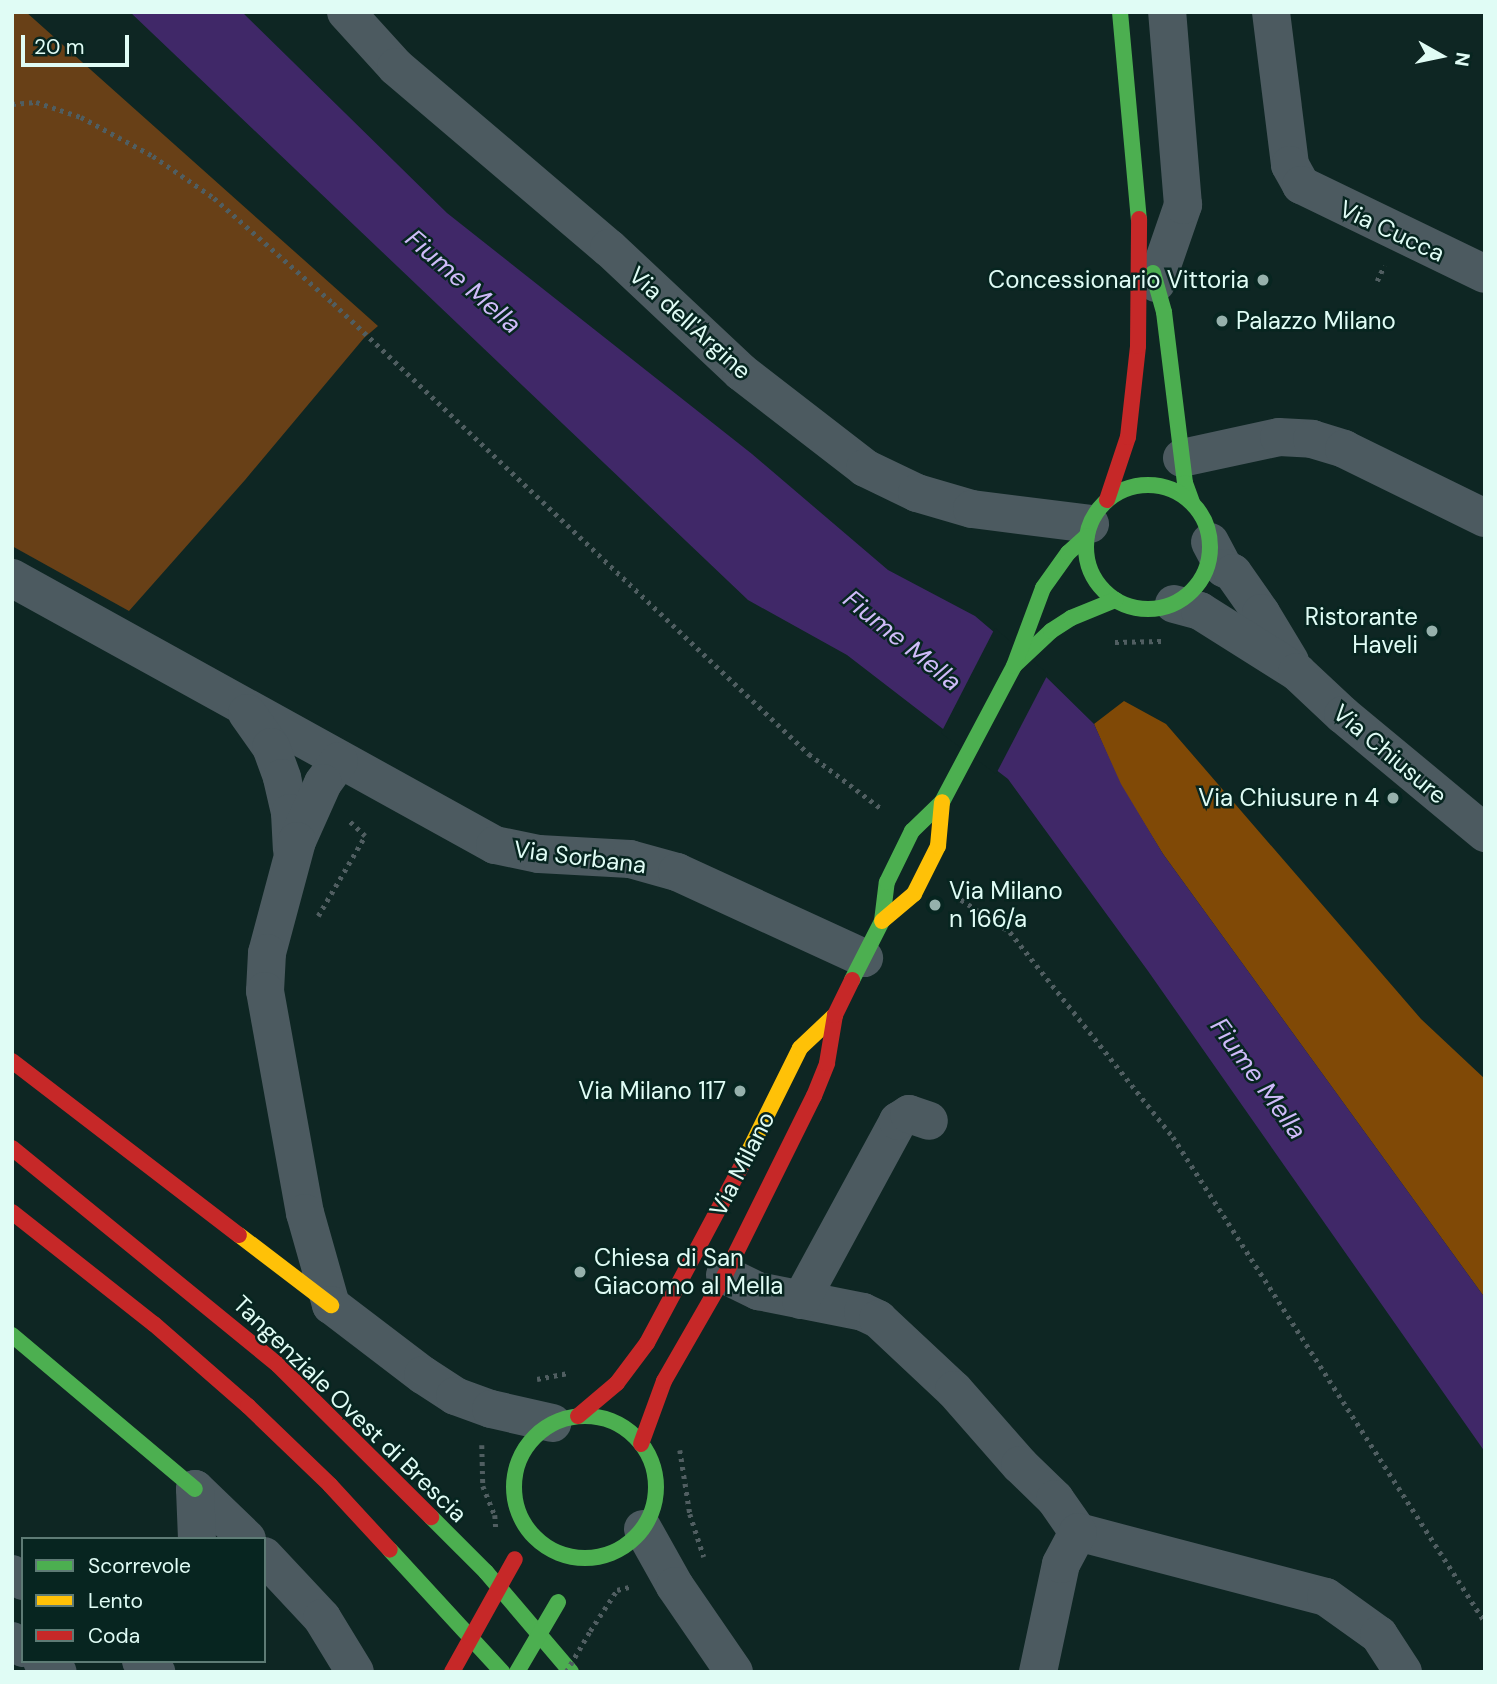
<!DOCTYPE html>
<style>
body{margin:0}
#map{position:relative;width:1497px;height:1684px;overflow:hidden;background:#0e2623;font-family:"DM Sans",sans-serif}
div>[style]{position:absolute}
.green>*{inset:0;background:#684017}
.forest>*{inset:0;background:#804906}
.water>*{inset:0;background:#402868}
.pier>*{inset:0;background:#0e2623}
.path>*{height:4.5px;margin-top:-2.25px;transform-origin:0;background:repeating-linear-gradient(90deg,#505e61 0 3.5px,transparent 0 8.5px)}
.street>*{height:38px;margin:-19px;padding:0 19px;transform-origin:19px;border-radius:19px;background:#4c5a60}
.fast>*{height:16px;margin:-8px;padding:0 8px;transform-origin:8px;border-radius:8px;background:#4caf50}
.fast>.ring{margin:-8px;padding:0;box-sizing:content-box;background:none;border:16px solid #4caf50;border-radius:50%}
.slow>*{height:16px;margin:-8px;padding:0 8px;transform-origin:8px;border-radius:8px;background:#ffc107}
.jam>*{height:16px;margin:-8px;padding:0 8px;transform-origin:8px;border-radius:8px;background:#c62828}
.path-bridge>*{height:4.5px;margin-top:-2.25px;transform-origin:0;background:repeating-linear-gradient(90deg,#505e61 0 3.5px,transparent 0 8.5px)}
.fast-bridge>*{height:16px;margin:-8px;padding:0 8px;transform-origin:8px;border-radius:8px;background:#4caf50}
.jam-bridge>*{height:16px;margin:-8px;padding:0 8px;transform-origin:8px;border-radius:8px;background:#c62828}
.dots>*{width:19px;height:19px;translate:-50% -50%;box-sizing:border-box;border:4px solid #072520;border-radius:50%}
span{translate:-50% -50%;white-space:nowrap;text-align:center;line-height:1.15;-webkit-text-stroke:5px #072520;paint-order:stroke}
.street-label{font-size:24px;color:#e0fcf5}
.poi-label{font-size:24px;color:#e0fcf5}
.right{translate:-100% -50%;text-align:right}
.left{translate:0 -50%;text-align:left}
.water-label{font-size:26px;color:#cfbbf9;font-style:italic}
.frame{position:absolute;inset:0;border:14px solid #e0fcf5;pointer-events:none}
.legend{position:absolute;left:21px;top:1537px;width:245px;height:126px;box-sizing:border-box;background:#072520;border:2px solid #5e7b75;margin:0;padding:9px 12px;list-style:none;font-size:21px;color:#e0fcf5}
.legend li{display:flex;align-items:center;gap:14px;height:35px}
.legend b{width:35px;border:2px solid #5e7b75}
.north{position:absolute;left:1406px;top:21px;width:70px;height:70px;-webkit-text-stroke:5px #072520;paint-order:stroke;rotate:99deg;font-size:19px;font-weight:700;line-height:28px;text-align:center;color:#e0fcf5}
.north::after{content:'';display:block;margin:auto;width:24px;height:32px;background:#e0fcf5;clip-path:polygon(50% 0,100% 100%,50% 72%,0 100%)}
.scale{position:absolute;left:21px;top:35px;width:108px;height:32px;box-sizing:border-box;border:4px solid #e0fcf5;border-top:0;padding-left:9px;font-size:21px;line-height:24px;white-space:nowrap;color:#e0fcf5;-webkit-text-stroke:5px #072520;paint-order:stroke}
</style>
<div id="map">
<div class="green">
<div style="clip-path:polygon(12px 12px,26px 12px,378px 326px,364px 338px,245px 480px,129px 611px,12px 546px)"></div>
</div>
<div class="forest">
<div style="clip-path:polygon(1124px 701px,1166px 724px,1421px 1019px,1485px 1079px,1485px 1298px,1163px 854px,1120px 784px,1094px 724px)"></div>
</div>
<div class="water">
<div style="clip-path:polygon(130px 12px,242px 12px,447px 213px,752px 454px,888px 570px,975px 616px,1041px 672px,1094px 724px,1121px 784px,1163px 854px,1485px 1298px,1485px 1452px,1148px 971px,1008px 779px,847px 655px,748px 600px)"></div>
</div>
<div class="pier">
<div style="clip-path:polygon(995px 628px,1048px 674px,996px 774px,941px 733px)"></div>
</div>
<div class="path">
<div style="left:12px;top:104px;width:24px;rotate:-5deg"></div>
<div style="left:36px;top:102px;width:47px;rotate:18.4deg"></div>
<div style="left:81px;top:117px;width:82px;rotate:28.4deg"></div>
<div style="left:153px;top:156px;width:74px;rotate:34.5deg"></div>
<div style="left:214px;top:198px;width:159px;rotate:41.4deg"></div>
<div style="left:333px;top:303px;width:656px;rotate:43.46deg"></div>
<div style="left:809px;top:754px;width:93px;rotate:37.1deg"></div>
<div style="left:1377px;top:281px;width:17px;rotate:-65deg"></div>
<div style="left:1115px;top:642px;width:47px;rotate:-1.2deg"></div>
<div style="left:954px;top:895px;width:67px;rotate:33.5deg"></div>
<div style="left:1010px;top:932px;width:262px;rotate:51.5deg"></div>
<div style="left:1173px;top:1137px;width:577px;rotate:57.25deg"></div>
<div style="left:318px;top:916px;width:93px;rotate:-59.6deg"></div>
<div style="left:365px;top:836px;width:25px;rotate:-137deg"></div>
<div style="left:537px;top:1379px;width:33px;rotate:-11deg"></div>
<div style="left:482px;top:1445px;width:41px;rotate:88.6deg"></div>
<div style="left:483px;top:1486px;width:31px;rotate:68deg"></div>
<div style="left:495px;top:1515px;width:13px;rotate:86deg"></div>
<div style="left:680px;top:1450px;width:65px;rotate:81.1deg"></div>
<div style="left:690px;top:1514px;width:45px;rotate:72deg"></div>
<div style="left:590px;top:1631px;width:49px;rotate:-56.6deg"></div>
<div style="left:617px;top:1590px;width:16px;rotate:-14deg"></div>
</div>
<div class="street">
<div style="left:346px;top:12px;width:74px;rotate:47.7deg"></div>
<div style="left:396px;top:67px;width:280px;rotate:40.4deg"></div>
<div style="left:609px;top:248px;width:181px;rotate:43.2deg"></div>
<div style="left:741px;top:372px;width:157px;rotate:37.7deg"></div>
<div style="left:865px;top:468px;width:58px;rotate:25.7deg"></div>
<div style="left:917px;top:493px;width:57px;rotate:16.2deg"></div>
<div style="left:972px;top:509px;width:119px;rotate:7.2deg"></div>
<div style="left:1271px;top:12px;width:154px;rotate:82.9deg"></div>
<div style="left:1290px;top:165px;width:23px;rotate:61deg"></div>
<div style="left:1301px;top:185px;width:204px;rotate:25.8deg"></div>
<div style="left:1156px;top:283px;width:83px;rotate:-70.9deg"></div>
<div style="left:1183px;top:205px;width:194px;rotate:-94.7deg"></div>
<div style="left:1182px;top:458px;width:99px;rotate:-12.2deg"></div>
<div style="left:1279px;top:437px;width:33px;rotate:3deg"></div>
<div style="left:1312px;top:439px;width:34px;rotate:17deg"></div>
<div style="left:1344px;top:449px;width:157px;rotate:26.1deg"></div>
<div style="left:1210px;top:542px;width:30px;rotate:62deg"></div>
<div style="left:1224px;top:568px;width:10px;rotate:29deg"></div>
<div style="left:1233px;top:573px;width:49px;rotate:55deg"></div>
<div style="left:1261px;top:613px;width:56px;rotate:58.9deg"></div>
<div style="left:12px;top:578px;width:552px;rotate:28.93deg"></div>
<div style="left:495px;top:845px;width:45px;rotate:11.6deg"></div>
<div style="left:539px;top:854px;width:91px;rotate:3.1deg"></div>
<div style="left:630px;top:859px;width:49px;rotate:15.5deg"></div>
<div style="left:677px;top:872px;width:206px;rotate:24.7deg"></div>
<div style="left:1174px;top:604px;width:27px;rotate:15deg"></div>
<div style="left:1200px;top:611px;width:115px;rotate:32.2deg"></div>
<div style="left:1297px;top:672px;width:63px;rotate:43.1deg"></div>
<div style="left:1343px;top:715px;width:185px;rotate:39.7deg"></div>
<div style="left:247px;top:713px;width:42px;rotate:54.8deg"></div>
<div style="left:271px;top:747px;width:33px;rotate:70deg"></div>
<div style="left:282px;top:778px;width:36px;rotate:77deg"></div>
<div style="left:290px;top:813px;width:36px;rotate:87deg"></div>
<div style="left:339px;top:761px;width:27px;rotate:126deg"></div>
<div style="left:323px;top:783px;width:64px;rotate:114.1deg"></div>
<div style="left:297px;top:841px;width:116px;rotate:105deg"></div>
<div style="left:267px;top:953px;width:38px;rotate:93deg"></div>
<div style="left:265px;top:991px;width:226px;rotate:79.8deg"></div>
<div style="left:305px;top:1213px;width:96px;rotate:74.2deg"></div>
<div style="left:331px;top:1305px;width:116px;rotate:37.3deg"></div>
<div style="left:423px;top:1375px;width:38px;rotate:33deg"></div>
<div style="left:455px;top:1396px;width:38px;rotate:20deg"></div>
<div style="left:491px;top:1409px;width:63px;rotate:12.9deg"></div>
<div style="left:725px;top:1275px;width:37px;rotate:26deg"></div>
<div style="left:758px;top:1291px;width:107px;rotate:11.3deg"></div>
<div style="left:863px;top:1312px;width:17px;rotate:25deg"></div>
<div style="left:878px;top:1319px;width:104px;rotate:43.1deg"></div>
<div style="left:954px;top:1390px;width:100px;rotate:48.7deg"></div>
<div style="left:1020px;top:1465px;width:49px;rotate:44.2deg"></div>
<div style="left:1055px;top:1499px;width:40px;rotate:55.1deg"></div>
<div style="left:801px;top:1300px;width:204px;rotate:-61.5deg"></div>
<div style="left:898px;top:1121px;width:13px;rotate:-32deg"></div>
<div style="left:909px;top:1114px;width:21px;rotate:19deg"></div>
<div style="left:195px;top:1489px;width:72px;rotate:43.9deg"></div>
<div style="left:195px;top:1489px;width:50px;rotate:87.7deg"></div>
<div style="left:643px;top:1529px;width:65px;rotate:60.7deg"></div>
<div style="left:675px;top:1586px;width:104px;rotate:55.5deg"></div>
<div style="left:1078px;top:1532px;width:256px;rotate:14.7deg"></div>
<div style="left:1326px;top:1597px;width:65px;rotate:35.6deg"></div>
<div style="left:1379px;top:1635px;width:44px;rotate:57deg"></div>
<div style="left:264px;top:1556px;width:85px;rotate:46.9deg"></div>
<div style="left:322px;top:1618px;width:63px;rotate:58.6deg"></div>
<div style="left:12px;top:1574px;width:13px;rotate:32deg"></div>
<div style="left:12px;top:1641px;width:13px;rotate:32deg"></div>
<div style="left:42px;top:1661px;width:19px;rotate:35deg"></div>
<div style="left:141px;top:1661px;width:19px;rotate:36deg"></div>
<div style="left:1038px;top:1672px;width:110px;rotate:-78deg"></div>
<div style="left:1061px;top:1564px;width:36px;rotate:-62deg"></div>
</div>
<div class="fast">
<div style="left:1120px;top:12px;width:208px;rotate:84.8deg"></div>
<div style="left:1153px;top:273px;width:41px;rotate:74.2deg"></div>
<div style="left:1164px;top:312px;width:172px;rotate:83deg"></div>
<div style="left:1185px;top:483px;width:20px;rotate:70deg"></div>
<div class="ring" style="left:1086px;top:485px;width:108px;height:108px"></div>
<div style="left:1016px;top:664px;width:48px;rotate:-43.3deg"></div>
<div style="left:1051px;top:631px;width:24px;rotate:-33deg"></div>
<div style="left:1071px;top:618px;width:48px;rotate:-22.2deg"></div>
<div style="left:852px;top:980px;width:66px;rotate:-63deg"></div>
<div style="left:882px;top:921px;width:39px;rotate:-83deg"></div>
<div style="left:887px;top:882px;width:57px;rotate:-63.9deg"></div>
<div style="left:912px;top:831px;width:42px;rotate:-44deg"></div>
<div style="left:942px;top:802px;width:154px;rotate:-62.1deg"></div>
<div style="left:1014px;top:666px;width:83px;rotate:-69.6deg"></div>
<div style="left:1043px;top:588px;width:43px;rotate:-54.5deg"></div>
<div style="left:1068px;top:553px;width:25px;rotate:-42deg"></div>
<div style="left:12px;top:1335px;width:239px;rotate:40.1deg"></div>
<div class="ring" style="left:514px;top:1416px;width:126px;height:126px"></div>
<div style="left:431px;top:1517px;width:78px;rotate:45deg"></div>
<div style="left:486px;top:1572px;width:131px;rotate:49.6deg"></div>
<div style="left:390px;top:1550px;width:166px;rotate:47.4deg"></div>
</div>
<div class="slow">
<div style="left:882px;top:921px;width:42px;rotate:-40.2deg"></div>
<div style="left:914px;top:894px;width:54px;rotate:-63.4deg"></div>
<div style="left:938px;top:846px;width:44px;rotate:-84.8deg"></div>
<div style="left:743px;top:1163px;width:128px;rotate:-63.6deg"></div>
<div style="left:800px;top:1048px;width:48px;rotate:-43.3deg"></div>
<div style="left:239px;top:1235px;width:116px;rotate:37.3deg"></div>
</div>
<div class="jam">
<div style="left:1107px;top:500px;width:66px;rotate:-71.6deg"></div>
<div style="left:1128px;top:437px;width:92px;rotate:-83.7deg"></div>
<div style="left:1138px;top:346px;width:127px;rotate:-89.5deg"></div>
<div style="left:12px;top:1061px;width:286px;rotate:37.5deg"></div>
<div style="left:12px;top:1148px;width:343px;rotate:39.2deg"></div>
<div style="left:278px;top:1365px;width:216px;rotate:44.8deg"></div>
<div style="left:12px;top:1212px;width:181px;rotate:38.3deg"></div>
<div style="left:154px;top:1324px;width:125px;rotate:41.1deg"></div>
<div style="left:248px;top:1406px;width:114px;rotate:43.9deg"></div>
<div style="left:330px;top:1485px;width:88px;rotate:47.3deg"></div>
<div style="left:578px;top:1416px;width:51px;rotate:-40.2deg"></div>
<div style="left:617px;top:1383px;width:50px;rotate:-53.1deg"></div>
<div style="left:647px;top:1343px;width:204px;rotate:-61.9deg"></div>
<div style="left:641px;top:1444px;width:67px;rotate:-69.9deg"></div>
<div style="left:664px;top:1381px;width:122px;rotate:-60.1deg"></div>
<div style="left:725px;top:1275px;width:200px;rotate:-63.6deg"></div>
<div style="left:814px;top:1096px;width:35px;rotate:-68deg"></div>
<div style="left:827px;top:1063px;width:49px;rotate:-80.5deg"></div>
<div style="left:835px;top:1015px;width:39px;rotate:-64deg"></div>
</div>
<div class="path-bridge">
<div style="left:566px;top:1672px;width:48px;rotate:-59.7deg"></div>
</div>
<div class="fast-bridge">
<div style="left:517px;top:1672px;width:81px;rotate:-59.6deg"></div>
</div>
<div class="jam-bridge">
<div style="left:452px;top:1672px;width:129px;rotate:-60.9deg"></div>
</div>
<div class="dots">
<div style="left:1263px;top:280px;background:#96b1ac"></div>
<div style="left:1222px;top:321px;background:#96b1ac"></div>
<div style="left:1432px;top:631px;background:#96b1ac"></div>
<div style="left:1393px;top:798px;background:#96b1ac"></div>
<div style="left:935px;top:905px;background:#96b1ac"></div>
<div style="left:740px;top:1091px;background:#96b1ac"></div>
<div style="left:580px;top:1272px;background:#96b1ac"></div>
</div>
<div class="street-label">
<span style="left:1392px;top:231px;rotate:25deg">Via Cucca</span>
<span style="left:690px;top:323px;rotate:42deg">Via dell'Argine</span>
<span style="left:1390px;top:754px;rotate:40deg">Via Chiusure</span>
<span style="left:580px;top:857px;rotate:7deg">Via Sorbana</span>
<span style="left:742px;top:1164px;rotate:-63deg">Via Milano</span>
<span style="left:350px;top:1409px;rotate:44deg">Tangenziale Ovest di Brescia</span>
</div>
<div class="poi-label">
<span class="right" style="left:1249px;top:280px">Concessionario Vittoria</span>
<span class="left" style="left:1236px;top:321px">Palazzo Milano</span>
<span class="right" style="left:1418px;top:631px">Ristorante<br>Haveli</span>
<span class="right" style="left:1379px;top:798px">Via Chiusure n 4</span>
<span class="left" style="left:949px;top:905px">Via Milano<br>n 166/a</span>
<span class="right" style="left:726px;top:1091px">Via Milano 117</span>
<span class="left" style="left:594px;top:1272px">Chiesa di San<br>Giacomo al Mella</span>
</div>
<div class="water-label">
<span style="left:463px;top:282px;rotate:41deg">Fiume Mella</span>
<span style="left:902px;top:641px;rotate:39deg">Fiume Mella</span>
<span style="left:1258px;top:1079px;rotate:54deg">Fiume Mella</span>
</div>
<div class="frame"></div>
<ul class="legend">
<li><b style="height:9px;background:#4caf50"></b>Scorrevole</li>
<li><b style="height:9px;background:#ffc107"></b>Lento</li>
<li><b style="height:9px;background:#c62828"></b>Coda</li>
</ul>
<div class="north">N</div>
<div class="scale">20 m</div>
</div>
